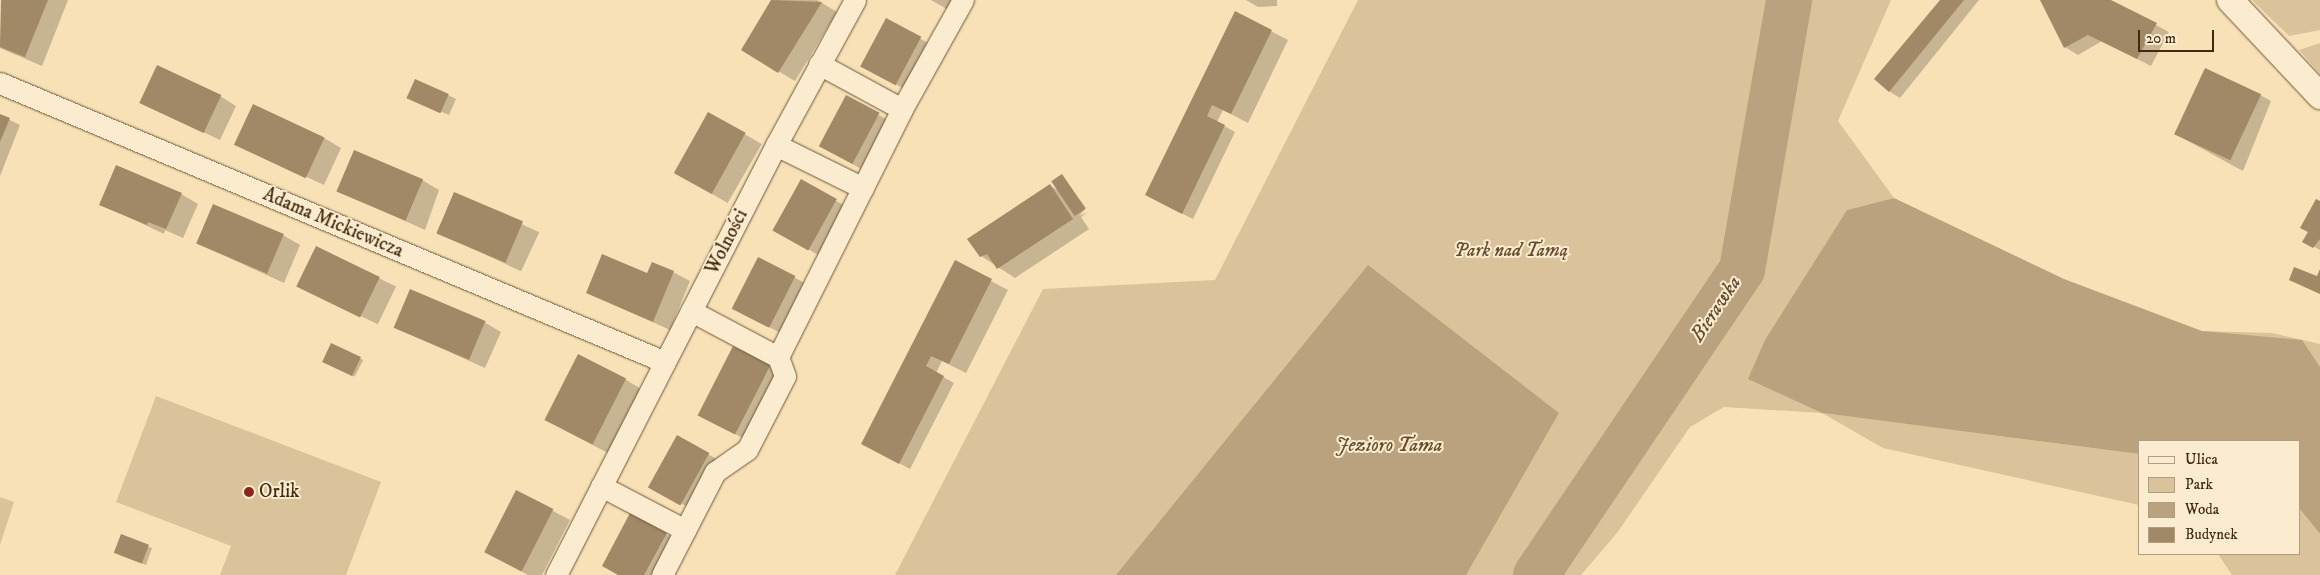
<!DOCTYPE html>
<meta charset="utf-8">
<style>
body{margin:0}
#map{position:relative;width:2320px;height:575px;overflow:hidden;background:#f9e1b7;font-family:"IM FELL DW Pica",serif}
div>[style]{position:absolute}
.green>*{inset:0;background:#dac29a}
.water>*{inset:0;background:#bba27e}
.shadow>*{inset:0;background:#0003;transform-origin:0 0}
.river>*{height:46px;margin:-23px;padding:0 23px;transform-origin:23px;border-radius:23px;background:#bba27e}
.building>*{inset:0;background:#a18866;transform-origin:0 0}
.roads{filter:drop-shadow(0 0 1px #705638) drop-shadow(0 0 1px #705638)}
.minor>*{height:21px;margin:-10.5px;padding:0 10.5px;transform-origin:10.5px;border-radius:10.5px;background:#fbecd0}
.tertiary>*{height:26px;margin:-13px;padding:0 13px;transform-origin:13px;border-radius:13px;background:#fbecd0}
.dots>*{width:14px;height:14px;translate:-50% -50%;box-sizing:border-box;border:2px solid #fbecd0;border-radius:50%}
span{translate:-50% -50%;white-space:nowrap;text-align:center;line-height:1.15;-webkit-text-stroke:4px #fbecd0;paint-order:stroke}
.street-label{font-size:19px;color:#42280e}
.park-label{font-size:19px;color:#684e31;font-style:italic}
.poi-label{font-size:19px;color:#42280e}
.left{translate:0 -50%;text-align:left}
.water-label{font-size:20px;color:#664d30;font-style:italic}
.legend{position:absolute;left:2138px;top:440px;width:162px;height:115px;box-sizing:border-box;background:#fbecd0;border:1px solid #b19e82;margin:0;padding:6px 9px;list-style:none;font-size:15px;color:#42280e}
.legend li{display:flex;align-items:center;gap:10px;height:25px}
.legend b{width:25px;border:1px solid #b19e82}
.scale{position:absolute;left:2138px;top:30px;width:76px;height:22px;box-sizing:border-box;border:2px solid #42280e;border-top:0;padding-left:6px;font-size:15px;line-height:18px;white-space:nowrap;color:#42280e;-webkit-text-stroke:4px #fbecd0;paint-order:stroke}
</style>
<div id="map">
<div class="green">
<div style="clip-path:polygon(1358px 0,1891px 0,1838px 121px,1894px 198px,1847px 210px,1822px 413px,2139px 454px,2139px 505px,1883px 448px,1822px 413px,1724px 407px,1690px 427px,1617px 533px,1581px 575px,895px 575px,1043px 289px,1215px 280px)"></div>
<div style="clip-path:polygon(2252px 0,2320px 0,2320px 30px,2289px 36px)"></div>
<div style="clip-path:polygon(2320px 43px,2320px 74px,2299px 50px)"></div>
<div style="clip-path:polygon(2202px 331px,2272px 333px,2320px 344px,2320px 369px)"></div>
<div style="clip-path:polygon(156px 396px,381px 482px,346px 575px,220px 575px,231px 546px,116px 502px)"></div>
<div style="clip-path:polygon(0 497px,14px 502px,0 545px)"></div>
<div style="clip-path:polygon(2299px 508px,2320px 534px,2320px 575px,2232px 575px,2218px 554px,2299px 554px)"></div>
</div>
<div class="water">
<div style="clip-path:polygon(1894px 198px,2064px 279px,2202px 331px,2302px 340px,2320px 367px,2320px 534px,2299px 508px,2299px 441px,2139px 441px,2139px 454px,1822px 413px,1748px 379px,1765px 340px,1847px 210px)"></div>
<div style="clip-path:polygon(1368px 265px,1559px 413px,1466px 575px,1116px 575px)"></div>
</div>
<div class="shadow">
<div style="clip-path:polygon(2px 0,68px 0,42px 66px,0 48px)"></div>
<div style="clip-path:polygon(773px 0,817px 0,837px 12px,795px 81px,742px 50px)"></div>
<div style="clip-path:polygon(931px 0,962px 0,954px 13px)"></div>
<div style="clip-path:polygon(1246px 0,1277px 0,1277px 6px,1258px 7px)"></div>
<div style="clip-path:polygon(1942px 0,1979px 0,1900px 98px,1889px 91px)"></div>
<div style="clip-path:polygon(2109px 0,2169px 32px,2151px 66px,2102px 41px,2078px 55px,2065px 47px)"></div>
<div style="clip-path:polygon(1235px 13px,1288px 40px,1248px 123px,1223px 110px,1217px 122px,1235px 132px,1193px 219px,1157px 201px)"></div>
<div style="clip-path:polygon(887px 20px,937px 48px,912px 93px,878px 75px)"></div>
<div style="clip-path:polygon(448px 95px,456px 99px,449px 115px,416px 101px)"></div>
<div style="clip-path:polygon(2260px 95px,2271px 101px,2243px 171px,2175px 134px)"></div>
<div style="clip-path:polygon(220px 96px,236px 106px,220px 140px,141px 103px)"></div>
<div style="left:708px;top:113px;width:62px;height:68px;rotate:30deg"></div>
<div style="clip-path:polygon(0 115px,20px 125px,0 176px)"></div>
<div style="clip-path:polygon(879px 115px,895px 124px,868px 173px,837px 155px)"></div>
<div style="clip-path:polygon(324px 138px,341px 148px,324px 185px,236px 144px)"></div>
<div style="clip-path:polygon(1062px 175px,1086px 208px,1079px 216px,1088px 212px,1081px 217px,1089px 229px,1015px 278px,981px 256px,1050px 186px,1058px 190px)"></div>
<div style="clip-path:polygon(422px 180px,439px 190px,425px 230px,336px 190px)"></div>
<div style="left:802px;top:181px;width:58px;height:56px;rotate:30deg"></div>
<div style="left:455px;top:193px;width:93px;height:43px;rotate:25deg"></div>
<div style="clip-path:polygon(181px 194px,198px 204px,183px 238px,165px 230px,164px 234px,101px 204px)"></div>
<div style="clip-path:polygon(2320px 202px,2320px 250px,2304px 241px)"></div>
<div style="clip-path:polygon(283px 235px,300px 245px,284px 283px,197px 243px)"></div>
<div style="left:317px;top:248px;width:88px;height:42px;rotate:26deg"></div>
<div style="clip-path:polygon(759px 258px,812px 287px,786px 336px,750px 317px)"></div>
<div style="clip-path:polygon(955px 262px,1008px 290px,966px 373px,942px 361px,936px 373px,954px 383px,910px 469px,873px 449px)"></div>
<div style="clip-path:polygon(673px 272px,690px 281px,670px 330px,588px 293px,647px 274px)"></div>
<div style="clip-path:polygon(484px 322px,501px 332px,485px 368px,396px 328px)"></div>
<div style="left:332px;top:344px;width:35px;height:19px;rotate:27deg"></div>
<div style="clip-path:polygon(733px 348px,787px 376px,753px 443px,715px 424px)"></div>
<div style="clip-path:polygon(625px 379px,641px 389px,608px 453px,562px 429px)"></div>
<div style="left:677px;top:437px;width:55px;height:56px;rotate:29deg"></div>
<div style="clip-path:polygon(516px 491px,570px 520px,542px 575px,528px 575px,502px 561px)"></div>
<div style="clip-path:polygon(631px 515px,683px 544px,666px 575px,619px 575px)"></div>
<div style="clip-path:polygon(122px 536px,152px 548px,146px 565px,119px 555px)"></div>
</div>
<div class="river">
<div style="left:1536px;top:575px;width:368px;rotate:-56deg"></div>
<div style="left:1742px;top:270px;width:274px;rotate:-80.1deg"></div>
</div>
<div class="building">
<div style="clip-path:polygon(1px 0,48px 0,25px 57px,0 47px)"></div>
<div style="clip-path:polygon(771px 0,822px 2px,778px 73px,741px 50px)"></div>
<div style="clip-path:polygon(1940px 0,1964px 0,1889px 92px,1874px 79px)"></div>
<div style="clip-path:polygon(2040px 0,2111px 0,2157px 23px,2137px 59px,2088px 35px,2064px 48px)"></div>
<div style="clip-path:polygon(1235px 11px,1272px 30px,1231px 114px,1212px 105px,1207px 116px,1225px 125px,1182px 214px,1145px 195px)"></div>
<div style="left:886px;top:18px;width:40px;height:55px;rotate:28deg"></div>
<div style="left:157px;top:65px;width:71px;height:42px;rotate:25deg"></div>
<div style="left:2205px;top:68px;width:62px;height:73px;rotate:25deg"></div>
<div style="left:415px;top:79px;width:37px;height:21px;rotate:24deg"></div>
<div style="left:846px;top:95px;width:38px;height:58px;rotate:28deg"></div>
<div style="left:253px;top:104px;width:79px;height:45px;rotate:25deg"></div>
<div style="left:708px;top:112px;width:43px;height:70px;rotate:29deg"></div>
<div style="clip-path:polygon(0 114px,10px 118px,0 142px)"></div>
<div style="left:354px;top:150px;width:75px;height:45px;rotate:23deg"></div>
<div style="clip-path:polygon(116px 165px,182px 193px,166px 229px,148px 222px,147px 225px,99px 205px)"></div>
<div style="left:1062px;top:174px;width:42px;height:13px;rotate:56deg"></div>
<div style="left:801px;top:179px;width:41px;height:59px;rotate:29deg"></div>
<div style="clip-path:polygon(1050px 184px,1073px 219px,997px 269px,987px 254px,980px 257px,967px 239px)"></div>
<div style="left:454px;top:192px;width:75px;height:45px;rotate:23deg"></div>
<div style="clip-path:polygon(2316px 199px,2320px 201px,2320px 239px,2313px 248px,2302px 242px,2308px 232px,2300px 228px)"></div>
<div style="left:213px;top:204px;width:77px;height:43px;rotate:23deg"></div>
<div style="left:316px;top:246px;width:71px;height:45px;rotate:26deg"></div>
<div style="clip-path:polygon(602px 254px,647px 273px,652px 262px,674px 271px,653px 322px,586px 293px)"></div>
<div style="left:758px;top:257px;width:42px;height:58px;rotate:27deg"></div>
<div style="clip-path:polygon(955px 260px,992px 279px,949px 364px,931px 356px,926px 366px,944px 376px,899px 464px,861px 444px)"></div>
<div style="clip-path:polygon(2294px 267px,2317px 276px,2320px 269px,2320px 294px,2289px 280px)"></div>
<div style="left:410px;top:289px;width:82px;height:42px;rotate:23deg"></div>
<div style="left:331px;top:343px;width:33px;height:21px;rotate:25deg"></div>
<div style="left:733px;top:346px;width:42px;height:78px;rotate:27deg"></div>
<div style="left:578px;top:354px;width:54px;height:74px;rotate:27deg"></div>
<div style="left:677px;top:435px;width:37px;height:60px;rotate:29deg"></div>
<div style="left:516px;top:490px;width:42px;height:70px;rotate:27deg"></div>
<div style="clip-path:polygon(630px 513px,667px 533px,644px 575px,618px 575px,602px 566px)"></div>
<div style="left:121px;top:534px;width:30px;height:20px;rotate:21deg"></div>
</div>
<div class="roads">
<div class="minor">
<div style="left:819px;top:64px;width:94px;rotate:28.5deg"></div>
<div style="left:0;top:83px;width:721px;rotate:22.76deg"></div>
<div style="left:776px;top:145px;width:97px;rotate:26.3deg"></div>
<div style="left:691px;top:311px;width:98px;rotate:27.9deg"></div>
<div style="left:601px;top:486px;width:95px;rotate:27.6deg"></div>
<div style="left:556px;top:575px;width:483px;rotate:-62.9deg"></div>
<div style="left:776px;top:145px;width:165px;rotate:-61.4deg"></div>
<div style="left:662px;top:575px;width:116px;rotate:-62.8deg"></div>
<div style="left:715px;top:472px;width:39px;rotate:-35deg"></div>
<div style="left:747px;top:450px;width:83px;rotate:-62.8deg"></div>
<div style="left:785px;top:376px;width:20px;rotate:-110deg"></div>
<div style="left:778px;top:357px;width:277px;rotate:-63.4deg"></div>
<div style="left:902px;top:109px;width:125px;rotate:-60.8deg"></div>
</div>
<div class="tertiary">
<div style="left:2230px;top:0;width:132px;rotate:46.8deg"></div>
</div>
</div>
<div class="dots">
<div style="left:249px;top:492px;background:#8f2418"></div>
</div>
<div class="street-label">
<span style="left:333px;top:223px;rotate:23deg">Adama Mickiewicza</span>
<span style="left:727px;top:242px;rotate:-63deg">Wolności</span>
</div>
<div class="park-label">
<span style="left:1511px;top:251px">Park nad Tamą</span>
</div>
<div class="poi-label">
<span class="left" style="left:259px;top:492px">Orlik</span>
</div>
<div class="water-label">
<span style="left:1716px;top:309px;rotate:-56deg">Bierawka</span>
<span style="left:1389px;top:445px">Jezioro Tama</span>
</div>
<ul class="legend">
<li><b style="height:6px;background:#fbecd0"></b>Ulica</li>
<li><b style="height:14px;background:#dac29a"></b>Park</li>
<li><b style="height:14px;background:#bba27e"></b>Woda</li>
<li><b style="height:14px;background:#a18866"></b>Budynek</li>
</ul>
<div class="scale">20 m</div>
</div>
